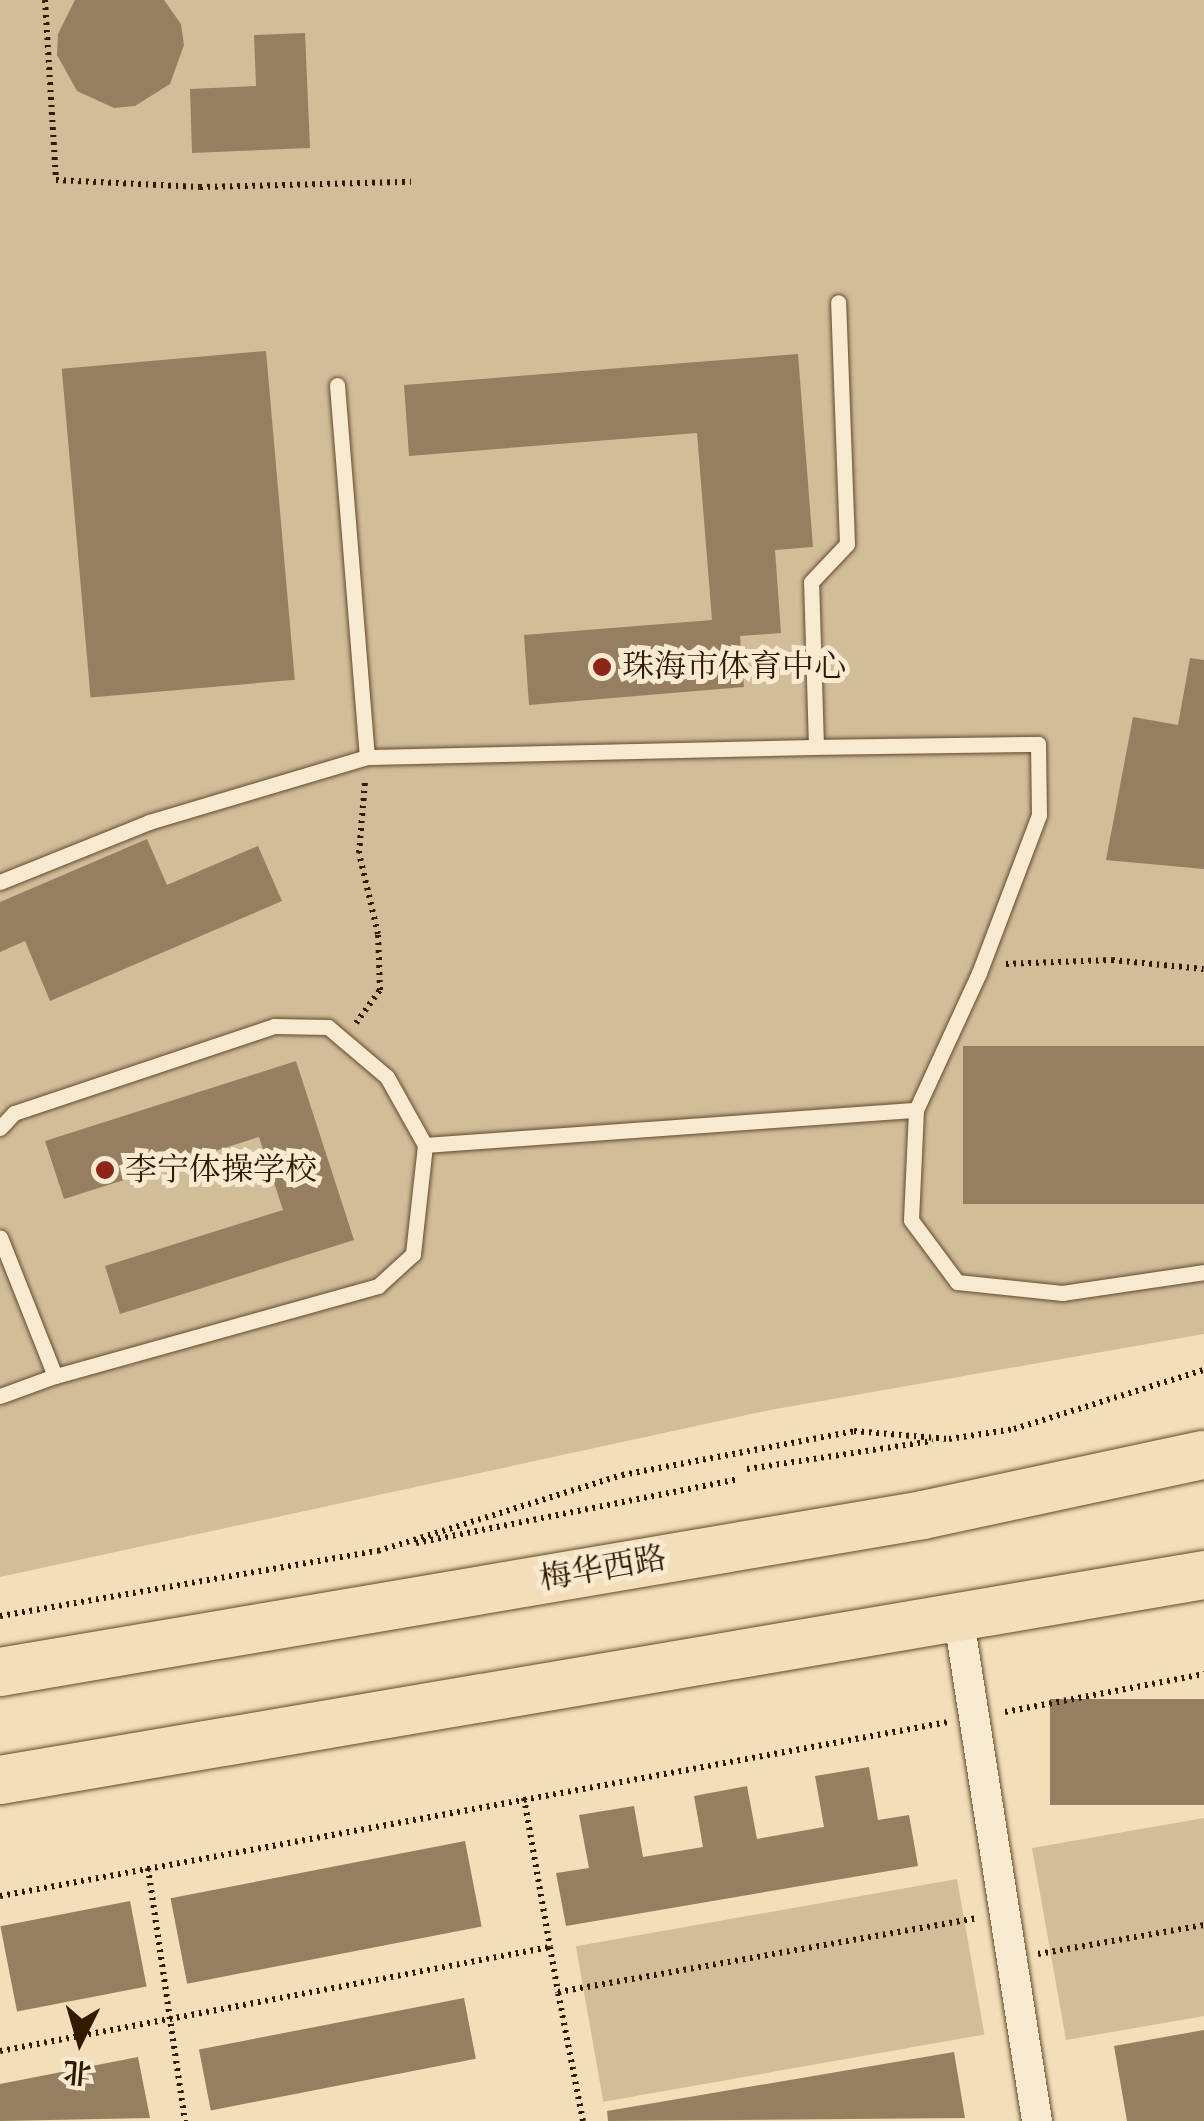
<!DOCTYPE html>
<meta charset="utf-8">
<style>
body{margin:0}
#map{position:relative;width:1204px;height:2121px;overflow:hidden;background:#f2deb8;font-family:"Libre Bodoni","Noto Serif SC",serif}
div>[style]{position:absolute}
.green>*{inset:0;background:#d2bd99;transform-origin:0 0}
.building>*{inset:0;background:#967f60;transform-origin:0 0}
.path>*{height:6px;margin-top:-3px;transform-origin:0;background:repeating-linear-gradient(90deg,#331900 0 2.5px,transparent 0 7.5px)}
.roads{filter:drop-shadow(0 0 2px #634a2e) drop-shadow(0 0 2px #634a2e)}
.lane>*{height:15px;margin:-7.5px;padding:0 7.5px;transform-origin:7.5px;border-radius:7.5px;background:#f7ead1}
.street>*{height:30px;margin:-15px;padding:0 15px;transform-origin:15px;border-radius:15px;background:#f7ead1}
.primary>*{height:48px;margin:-24px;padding:0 24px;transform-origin:24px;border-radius:24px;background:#f2deb8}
.dots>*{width:28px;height:28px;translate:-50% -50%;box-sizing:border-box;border:5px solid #f7ead1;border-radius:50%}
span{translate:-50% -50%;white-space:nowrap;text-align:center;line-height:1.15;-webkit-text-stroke:10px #f7ead1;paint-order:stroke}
.poi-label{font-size:32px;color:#331900}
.left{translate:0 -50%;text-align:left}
.street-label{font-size:32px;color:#331900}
.north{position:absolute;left:30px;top:1991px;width:100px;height:100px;-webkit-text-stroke:8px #f7ead1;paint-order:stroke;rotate:185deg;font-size:28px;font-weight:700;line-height:40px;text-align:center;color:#331900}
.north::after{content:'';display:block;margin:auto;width:35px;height:45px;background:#331900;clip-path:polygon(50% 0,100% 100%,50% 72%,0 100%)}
</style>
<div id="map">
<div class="green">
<div style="clip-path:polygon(0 0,1204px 0,1204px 1334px,770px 1410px,0 1577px)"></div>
<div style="clip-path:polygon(1204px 1818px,1204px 2016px,1066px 2040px,1032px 1848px)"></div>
<div style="left:957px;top:1879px;width:158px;height:387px;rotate:80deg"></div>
</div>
<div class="building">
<div style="clip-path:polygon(75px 0,164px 0,181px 24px,184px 45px,170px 84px,135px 106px,114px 108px,77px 91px,57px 55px,58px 34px)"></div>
<div style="clip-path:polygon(305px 33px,310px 148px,192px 153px,190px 89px,256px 86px,254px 35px)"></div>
<div style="left:266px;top:351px;width:330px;height:205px;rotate:85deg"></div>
<div style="clip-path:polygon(798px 354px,813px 547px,775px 550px,781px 633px,740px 636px,744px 687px,529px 705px,524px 635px,712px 620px,697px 433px,409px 456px,404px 385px)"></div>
<div style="clip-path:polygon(1190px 658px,1204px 660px,1204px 869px,1106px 860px,1133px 717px,1178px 725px)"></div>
<div style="clip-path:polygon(147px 839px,167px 885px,258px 846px,282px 901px,50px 1001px,25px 941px,0 952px,0 902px)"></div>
<div style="left:1204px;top:1046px;width:158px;height:241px;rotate:90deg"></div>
<div style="clip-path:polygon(296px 1061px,354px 1240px,120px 1314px,105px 1266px,283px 1210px,259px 1137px,64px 1199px,45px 1141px)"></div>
<div style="left:1204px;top:1699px;width:106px;height:154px;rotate:90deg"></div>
<div style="clip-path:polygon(869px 1767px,878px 1820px,909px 1815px,918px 1866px,566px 1926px,556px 1873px,589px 1868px,579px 1815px,634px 1806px,643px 1857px,703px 1847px,694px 1796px,747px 1786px,757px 1839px,824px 1827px,815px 1776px)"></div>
<div style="left:465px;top:1841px;width:87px;height:300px;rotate:79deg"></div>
<div style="left:130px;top:1901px;width:87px;height:132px;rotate:79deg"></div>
<div style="left:464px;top:1998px;width:62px;height:270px;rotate:79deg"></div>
<div style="clip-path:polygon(1204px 2030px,1204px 2121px,1127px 2121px,1114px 2046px)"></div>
<div style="clip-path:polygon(954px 2052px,965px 2118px,608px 2121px,607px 2111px)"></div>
<div style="clip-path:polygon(138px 2057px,150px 2118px,0 2121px,0 2084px)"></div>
</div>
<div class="path">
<div style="left:45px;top:0;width:180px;rotate:86.5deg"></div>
<div style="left:56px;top:180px;width:144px;rotate:2.8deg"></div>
<div style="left:200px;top:187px;width:211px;rotate:-1.4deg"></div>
<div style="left:1006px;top:964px;width:106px;rotate:-2.2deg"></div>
<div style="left:1112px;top:960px;width:92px;rotate:5.6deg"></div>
<div style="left:356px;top:1023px;width:41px;rotate:-54deg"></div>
<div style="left:380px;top:990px;width:56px;rotate:-92deg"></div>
<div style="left:378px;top:934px;width:83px;rotate:-103.2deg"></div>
<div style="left:359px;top:853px;width:72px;rotate:-85.2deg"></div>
<div style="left:747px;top:1469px;width:188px;rotate:-8.6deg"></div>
<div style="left:416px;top:1543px;width:328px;rotate:-11.2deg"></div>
<div style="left:0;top:1616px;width:384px;rotate:-9.8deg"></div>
<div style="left:378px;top:1551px;width:256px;rotate:-17.3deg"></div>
<div style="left:622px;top:1475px;width:236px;rotate:-10.7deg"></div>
<div style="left:854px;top:1431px;width:95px;rotate:4.8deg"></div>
<div style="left:949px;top:1439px;width:66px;rotate:-8.7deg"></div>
<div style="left:1014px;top:1429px;width:199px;rotate:-17.3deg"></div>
<div style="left:1005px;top:1712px;width:203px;rotate:-10.8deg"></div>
<div style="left:524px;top:1798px;width:151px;rotate:80.1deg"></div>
<div style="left:148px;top:1868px;width:256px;rotate:81.7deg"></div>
<div style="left:0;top:1896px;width:964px;rotate:-10.4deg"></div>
<div style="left:1038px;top:1954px;width:169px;rotate:-9.9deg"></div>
<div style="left:0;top:2051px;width:560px;rotate:-10.71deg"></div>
<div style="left:550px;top:1947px;width:46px;rotate:79.9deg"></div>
<div style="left:583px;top:2121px;width:131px;rotate:-101deg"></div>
<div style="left:558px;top:1992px;width:426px;rotate:-10deg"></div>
</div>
<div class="roads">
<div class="lane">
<div style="left:337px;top:385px;width:373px;rotate:85.4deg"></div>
<div style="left:816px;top:747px;width:222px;rotate:-0.8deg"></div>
<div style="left:1038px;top:744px;width:71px;rotate:89.2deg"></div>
<div style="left:1039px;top:815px;width:169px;rotate:110.8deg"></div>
<div style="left:979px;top:973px;width:151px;rotate:114.7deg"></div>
<div style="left:916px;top:1110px;width:110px;rotate:92.6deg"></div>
<div style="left:911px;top:1220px;width:77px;rotate:53.4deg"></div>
<div style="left:957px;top:1282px;width:106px;rotate:6deg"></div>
<div style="left:1062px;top:1293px;width:144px;rotate:-8.4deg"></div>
<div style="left:0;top:882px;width:161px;rotate:-21.9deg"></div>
<div style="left:149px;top:822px;width:227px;rotate:-16.6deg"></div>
<div style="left:367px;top:757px;width:449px;rotate:-1.3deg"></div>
<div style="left:816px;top:747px;width:165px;rotate:-91.7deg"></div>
<div style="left:811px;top:582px;width:52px;rotate:-46.5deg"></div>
<div style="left:847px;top:544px;width:242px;rotate:-92.1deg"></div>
<div style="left:0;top:1128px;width:21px;rotate:-47deg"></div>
<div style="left:14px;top:1113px;width:274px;rotate:-18.5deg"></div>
<div style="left:274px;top:1026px;width:54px;rotate:1.1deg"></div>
<div style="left:328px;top:1027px;width:77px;rotate:40.3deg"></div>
<div style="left:387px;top:1077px;width:78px;rotate:60.8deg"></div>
<div style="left:425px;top:1145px;width:110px;rotate:96.3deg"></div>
<div style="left:413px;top:1254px;width:47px;rotate:137.6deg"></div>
<div style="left:378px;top:1286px;width:335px;rotate:164.4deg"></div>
<div style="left:55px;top:1376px;width:149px;rotate:-111.6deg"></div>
<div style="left:425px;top:1145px;width:492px;rotate:-4.1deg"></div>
<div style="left:0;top:1396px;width:59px;rotate:-20deg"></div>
</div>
<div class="street">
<div style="left:959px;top:1620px;width:507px;rotate:81.15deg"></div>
</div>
<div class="primary">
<div style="left:0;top:1672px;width:936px;rotate:-9.65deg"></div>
<div style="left:923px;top:1515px;width:287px;rotate:-12.1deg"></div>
<div style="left:0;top:1780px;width:1221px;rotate:-9.66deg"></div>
</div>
</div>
<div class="dots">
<div style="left:602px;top:667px;background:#8f2418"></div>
<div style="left:105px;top:1170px;background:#8f2418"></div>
</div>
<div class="poi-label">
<span class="left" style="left:622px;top:667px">珠海市体育中心</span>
<span class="left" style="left:125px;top:1170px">李宁体操学校</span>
</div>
<div class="street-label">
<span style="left:603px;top:1569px;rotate:-10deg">梅华西路</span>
</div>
<div class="north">北</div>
</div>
